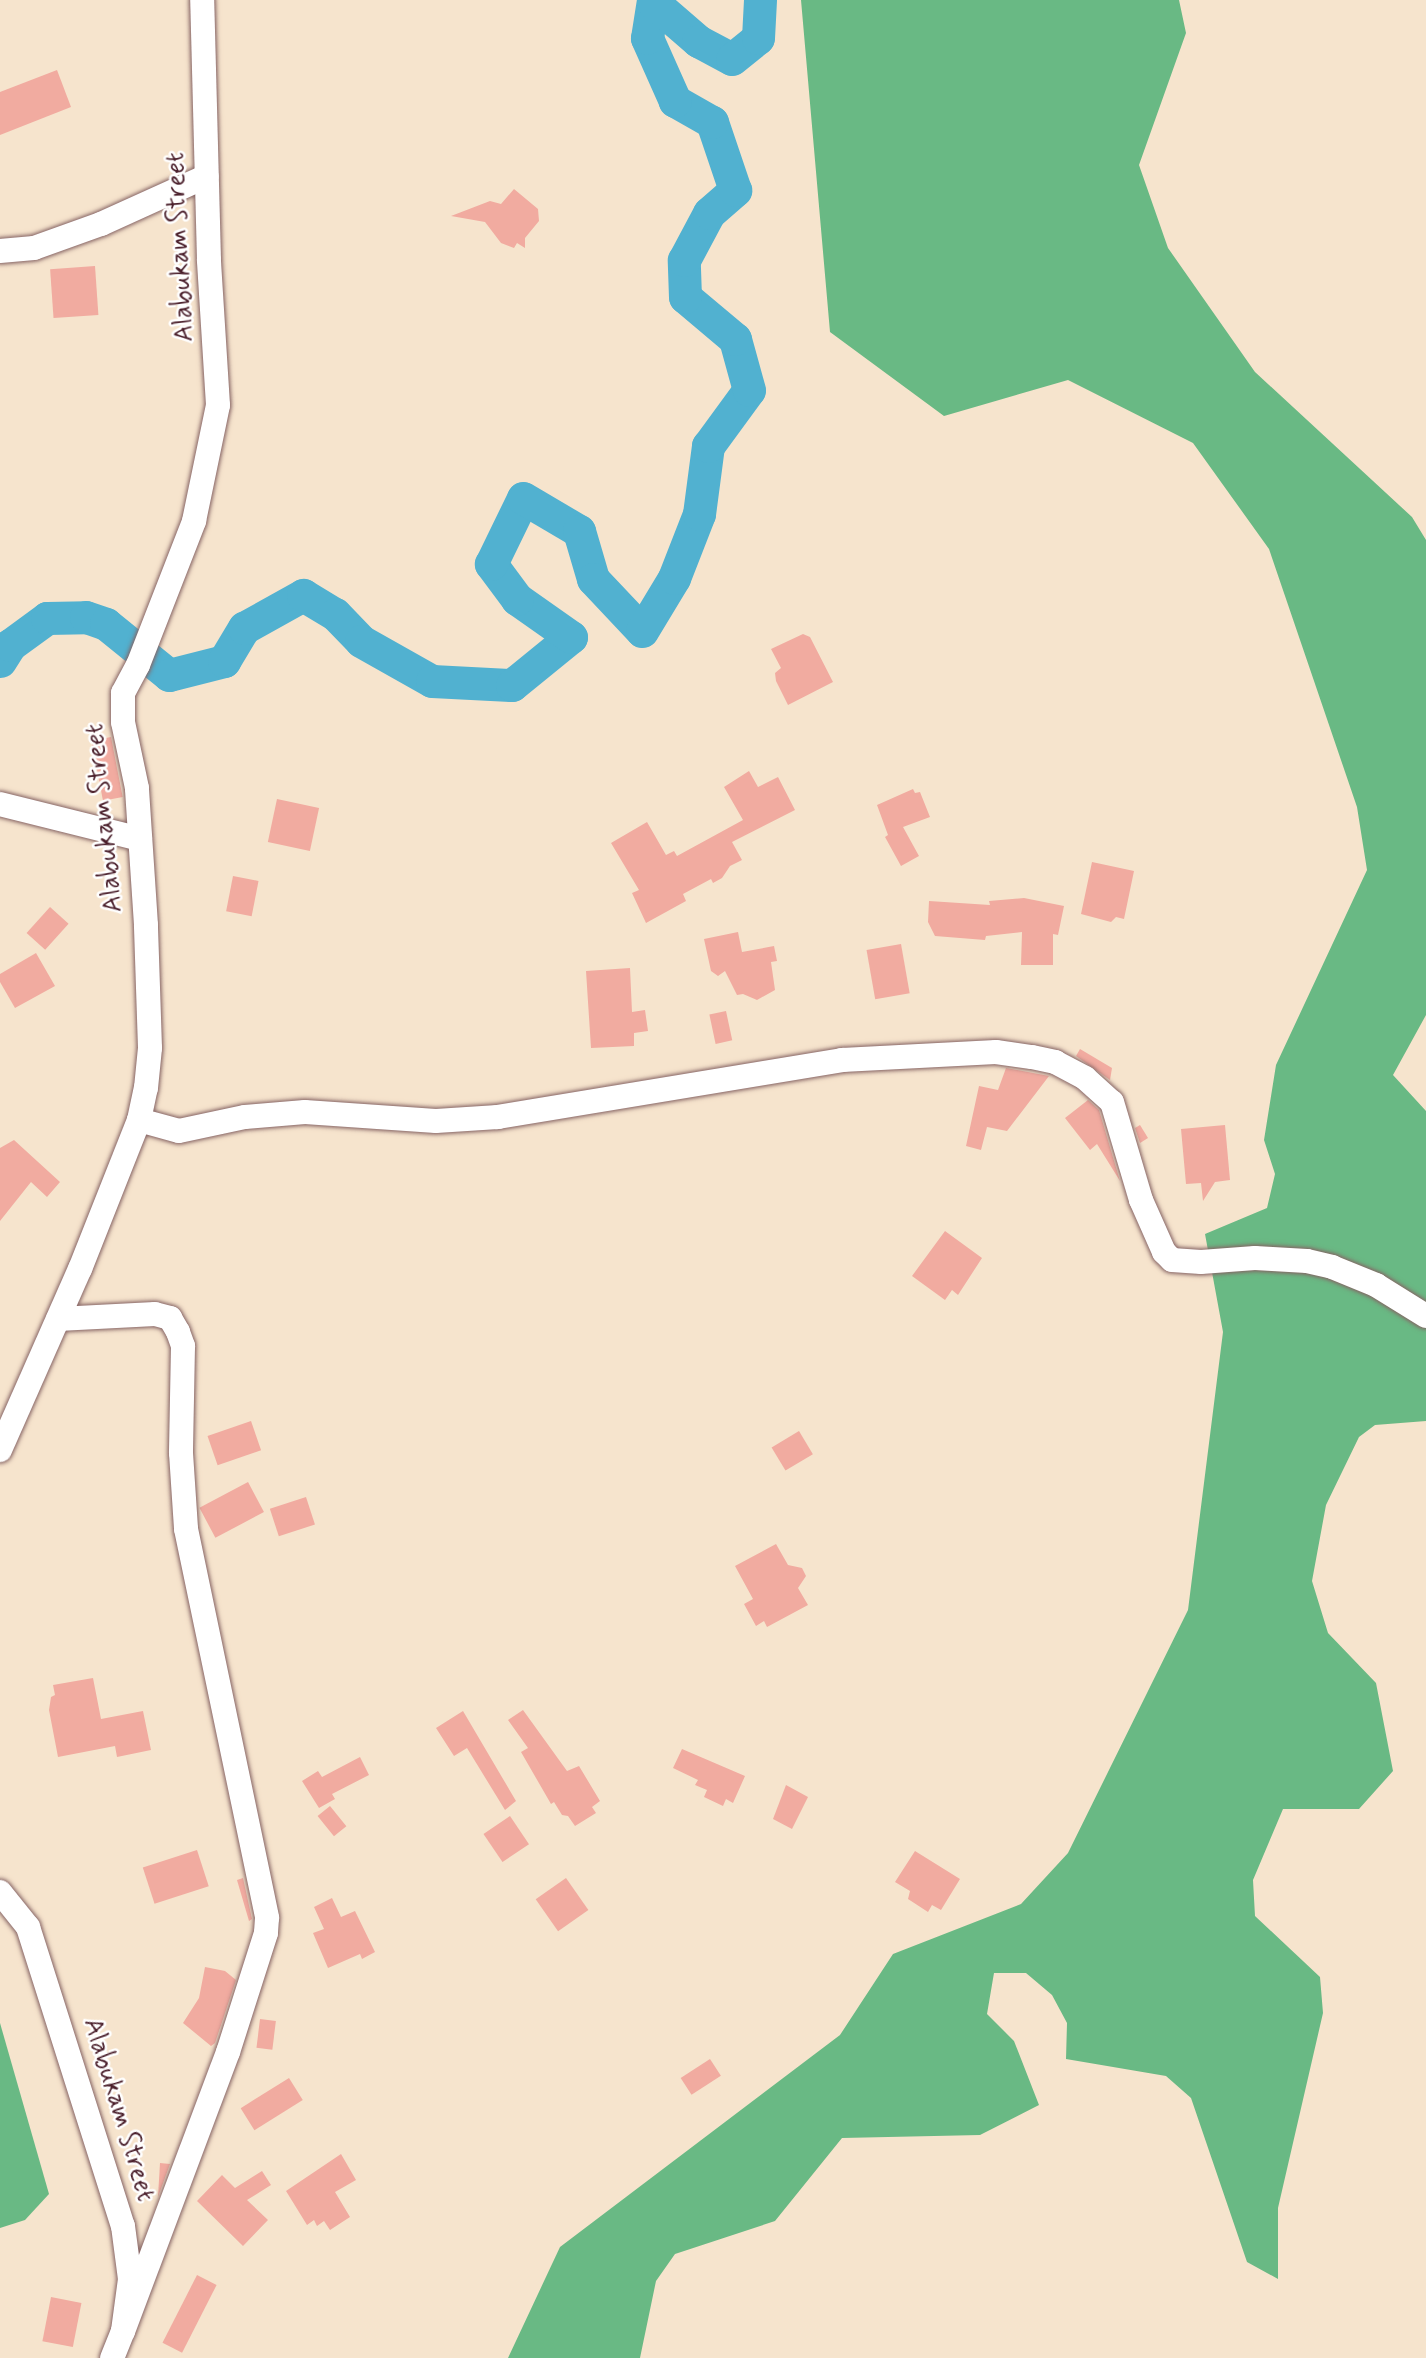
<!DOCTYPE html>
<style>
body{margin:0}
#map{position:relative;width:1426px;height:2358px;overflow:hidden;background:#f6e4cd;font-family:Mynerve,sans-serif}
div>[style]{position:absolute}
.forest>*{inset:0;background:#69b984}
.river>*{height:33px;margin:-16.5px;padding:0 16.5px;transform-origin:16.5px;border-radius:16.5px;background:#51b1d0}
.building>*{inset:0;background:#f1aba0;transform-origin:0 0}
.roads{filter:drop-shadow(0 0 2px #866464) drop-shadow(0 0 2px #866464)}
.minor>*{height:24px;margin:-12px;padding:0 12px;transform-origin:12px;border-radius:12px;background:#fff}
span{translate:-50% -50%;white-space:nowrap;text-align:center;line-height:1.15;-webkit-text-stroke:5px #fff;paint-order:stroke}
.street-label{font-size:26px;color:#4a1f2b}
</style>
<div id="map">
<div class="forest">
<div style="clip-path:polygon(801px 0,1179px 0,1186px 33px,1139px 165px,1168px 248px,1255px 372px,1412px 517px,1426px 540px,1426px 1015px,1393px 1075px,1426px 1111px,1426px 1421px,1375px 1425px,1359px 1437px,1326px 1505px,1312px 1581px,1328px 1633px,1376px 1683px,1393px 1771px,1359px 1809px,1283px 1809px,1253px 1880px,1255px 1916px,1320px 1977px,1323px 2013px,1278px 2208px,1278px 2279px,1247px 2262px,1191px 2098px,1166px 2076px,1066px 2059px,1067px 2023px,1052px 1995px,1026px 1973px,994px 1973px,987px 2014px,1014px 2041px,1039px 2105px,980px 2135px,842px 2138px,775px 2221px,675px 2254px,656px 2281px,640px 2358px,508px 2358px,560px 2247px,840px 2035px,893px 1954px,1021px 1904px,1068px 1853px,1188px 1610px,1223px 1332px,1205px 1234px,1267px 1208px,1275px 1174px,1264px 1140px,1276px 1065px,1367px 870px,1357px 807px,1269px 549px,1193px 443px,1068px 380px,944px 416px,830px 332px)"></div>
<div style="clip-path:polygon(0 2023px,49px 2194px,25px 2220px,0 2228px)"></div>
</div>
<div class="river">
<div style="left:0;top:661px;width:19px;rotate:-58deg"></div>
<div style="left:10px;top:645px;width:46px;rotate:-36.1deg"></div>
<div style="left:47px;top:618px;width:39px;rotate:-1deg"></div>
<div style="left:86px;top:617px;width:21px;rotate:19deg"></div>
<div style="left:106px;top:624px;width:81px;rotate:39deg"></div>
<div style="left:169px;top:675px;width:57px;rotate:-14.3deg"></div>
<div style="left:224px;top:661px;width:39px;rotate:-59deg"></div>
<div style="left:244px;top:628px;width:68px;rotate:-29.2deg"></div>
<div style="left:303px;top:595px;width:37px;rotate:31deg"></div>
<div style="left:335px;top:614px;width:37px;rotate:46deg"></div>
<div style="left:361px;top:641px;width:81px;rotate:29.4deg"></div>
<div style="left:432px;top:681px;width:80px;rotate:2.9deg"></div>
<div style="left:512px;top:685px;width:76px;rotate:-39.1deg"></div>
<div style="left:571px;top:637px;width:66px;rotate:-144.9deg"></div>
<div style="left:517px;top:599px;width:44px;rotate:-126.6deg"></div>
<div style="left:491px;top:564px;width:73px;rotate:-64.1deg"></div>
<div style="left:523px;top:498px;width:65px;rotate:30.5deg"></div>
<div style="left:579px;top:531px;width:50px;rotate:73.7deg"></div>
<div style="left:593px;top:579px;width:71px;rotate:46.7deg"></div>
<div style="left:642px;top:631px;width:62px;rotate:-58.9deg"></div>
<div style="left:674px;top:578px;width:69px;rotate:-68.7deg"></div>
<div style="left:699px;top:514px;width:69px;rotate:-82.5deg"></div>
<div style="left:708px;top:446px;width:69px;rotate:-53.8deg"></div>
<div style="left:749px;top:390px;width:53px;rotate:-105.4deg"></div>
<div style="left:735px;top:339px;width:65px;rotate:-140deg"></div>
<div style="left:685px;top:297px;width:37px;rotate:-92deg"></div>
<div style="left:684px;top:260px;width:53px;rotate:-62deg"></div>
<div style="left:709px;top:213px;width:35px;rotate:-41deg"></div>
<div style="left:735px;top:190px;width:72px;rotate:-108.7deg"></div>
<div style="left:712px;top:122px;width:43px;rotate:-150.4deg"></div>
<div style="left:675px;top:101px;width:69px;rotate:-114deg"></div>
<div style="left:647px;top:38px;width:36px;rotate:-81deg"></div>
<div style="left:653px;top:2px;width:60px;rotate:40.9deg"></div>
<div style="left:698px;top:41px;width:38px;rotate:28deg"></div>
<div style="left:732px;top:59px;width:33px;rotate:-39deg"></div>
<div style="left:758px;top:38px;width:38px;rotate:-87deg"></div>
</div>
<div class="building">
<div style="clip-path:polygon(57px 70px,71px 107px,0 135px,0 92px)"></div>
<div style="clip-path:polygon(514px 189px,538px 209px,539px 221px,525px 238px,525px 248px,517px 243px,514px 248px,501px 243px,485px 222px,451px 216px,490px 201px,501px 204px)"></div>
<div style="left:95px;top:266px;width:49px;height:45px;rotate:86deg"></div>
<div style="clip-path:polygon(803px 634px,810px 637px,833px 682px,788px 705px,776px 681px,775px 673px,781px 668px,771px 649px)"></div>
<div style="left:111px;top:737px;width:61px;height:20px;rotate:79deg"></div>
<div style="clip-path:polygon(749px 771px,758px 787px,778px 777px,795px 810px,732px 842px,742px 860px,730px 866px,722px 878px,713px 883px,711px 879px,683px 894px,686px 901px,646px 923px,632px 893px,639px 890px,611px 843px,647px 822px,666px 855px,674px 851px,677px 856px,743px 820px,724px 787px)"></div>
<div style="clip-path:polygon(913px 789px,915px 793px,920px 792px,930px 817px,903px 827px,919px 856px,901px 866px,885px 837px,888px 835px,877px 805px)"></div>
<div style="left:277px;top:799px;width:43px;height:44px;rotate:12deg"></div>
<div style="clip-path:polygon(1092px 862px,1134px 871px,1124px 919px,1116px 917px,1111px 922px,1081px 914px)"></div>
<div style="left:233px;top:876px;width:26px;height:36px;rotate:11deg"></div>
<div style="clip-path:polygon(1024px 898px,1064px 906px,1058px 935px,1053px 934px,1053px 965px,1021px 965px,1022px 932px,986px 936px,985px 940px,935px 936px,928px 922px,929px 901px,990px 905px,989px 901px)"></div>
<div style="left:50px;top:907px;width:25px;height:35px;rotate:42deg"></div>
<div style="clip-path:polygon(738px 932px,742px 952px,774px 946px,777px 961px,771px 962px,775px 990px,757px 1000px,743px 994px,737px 995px,725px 971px,718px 976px,711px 971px,704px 939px)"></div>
<div style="left:901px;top:944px;width:50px;height:35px;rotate:80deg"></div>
<div style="clip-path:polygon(36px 953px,55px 986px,15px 1008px,0 982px,0 974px)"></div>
<div style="clip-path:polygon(630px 968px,632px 1012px,645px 1010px,648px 1031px,634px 1033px,634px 1046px,591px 1048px,586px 971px)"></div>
<div style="left:726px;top:1011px;width:30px;height:17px;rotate:78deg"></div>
<div style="clip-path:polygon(1080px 1049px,1112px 1068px,1110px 1080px,1076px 1056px)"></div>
<div style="clip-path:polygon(1006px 1068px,1049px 1076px,1007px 1131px,987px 1127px,981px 1150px,966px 1146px,979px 1086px,998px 1090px)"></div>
<div style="clip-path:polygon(1088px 1100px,1099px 1110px,1120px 1181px,1097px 1144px,1090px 1150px,1065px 1118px)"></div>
<div style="clip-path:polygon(1140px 1125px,1148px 1138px,1140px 1143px,1135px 1128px)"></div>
<div style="clip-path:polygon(1225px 1125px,1230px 1180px,1215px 1182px,1203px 1201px,1201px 1183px,1186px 1184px,1181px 1129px)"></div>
<div style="clip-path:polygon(14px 1140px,60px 1182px,47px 1197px,31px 1182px,0 1221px,0 1148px)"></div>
<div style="clip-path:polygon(945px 1231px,982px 1258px,958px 1295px,952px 1290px,945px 1300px,912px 1276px)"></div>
<div style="left:251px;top:1421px;width:31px;height:46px;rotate:71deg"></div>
<div style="left:799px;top:1431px;width:27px;height:32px;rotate:59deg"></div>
<div style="left:248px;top:1482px;width:34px;height:55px;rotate:62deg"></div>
<div style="left:306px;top:1497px;width:29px;height:38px;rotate:72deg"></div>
<div style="clip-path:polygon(776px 1544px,788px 1565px,802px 1568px,806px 1576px,798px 1588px,808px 1605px,767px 1627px,764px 1621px,756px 1626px,744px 1604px,753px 1599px,735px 1566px)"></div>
<div style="clip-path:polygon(93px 1678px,101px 1719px,143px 1711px,151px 1750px,117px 1757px,115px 1746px,58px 1757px,49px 1710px,51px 1697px,55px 1695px,53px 1685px)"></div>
<div style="clip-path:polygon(523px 1710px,567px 1771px,579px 1766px,600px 1801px,592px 1807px,596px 1813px,575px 1826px,568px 1816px,562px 1815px,554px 1802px,551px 1804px,521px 1752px,528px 1748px,508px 1720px)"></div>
<div style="clip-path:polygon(463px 1711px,516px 1801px,505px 1810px,467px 1748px,454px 1756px,436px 1728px)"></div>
<div style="clip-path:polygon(682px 1749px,745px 1776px,733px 1803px,726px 1799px,723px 1806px,704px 1797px,707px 1790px,695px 1785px,698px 1780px,673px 1768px)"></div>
<div style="clip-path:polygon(360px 1757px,369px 1775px,332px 1794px,335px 1799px,319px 1808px,302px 1781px,318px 1771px,322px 1777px)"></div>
<div style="clip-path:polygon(786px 1785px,808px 1797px,792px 1829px,773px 1819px)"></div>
<div style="left:330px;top:1806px;width:26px;height:16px;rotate:51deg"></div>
<div style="left:510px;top:1816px;width:34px;height:32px;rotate:56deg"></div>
<div style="left:197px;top:1850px;width:38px;height:57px;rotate:72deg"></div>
<div style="clip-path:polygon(915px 1851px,960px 1879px,941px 1910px,932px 1905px,928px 1912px,908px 1899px,910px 1891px,895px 1882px)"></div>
<div style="clip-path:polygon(243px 1878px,252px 1919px,249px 1921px,237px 1880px)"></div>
<div style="left:566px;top:1878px;width:39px;height:37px;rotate:55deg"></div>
<div style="clip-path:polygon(332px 1898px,341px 1917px,355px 1911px,375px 1952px,362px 1959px,360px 1954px,328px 1968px,313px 1933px,324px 1929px,314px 1907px)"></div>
<div style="clip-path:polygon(205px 1967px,225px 1971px,236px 1980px,215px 2043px,211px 2046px,183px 2023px,199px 1998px)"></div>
<div style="left:260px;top:2019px;width:16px;height:29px;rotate:7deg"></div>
<div style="left:710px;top:2059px;width:20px;height:35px;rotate:57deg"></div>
<div style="left:289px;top:2078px;width:26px;height:57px;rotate:58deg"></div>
<div style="clip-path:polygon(341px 2154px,356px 2180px,335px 2192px,350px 2217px,330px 2230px,324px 2221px,317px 2226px,314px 2220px,307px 2225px,286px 2191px)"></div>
<div style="clip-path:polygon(160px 2163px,170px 2164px,158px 2197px)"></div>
<div style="clip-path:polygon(262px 2171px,271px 2185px,247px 2200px,268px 2220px,243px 2246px,197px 2201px,222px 2175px,235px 2188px)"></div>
<div style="left:197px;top:2275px;width:22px;height:76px;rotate:27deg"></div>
<div style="left:51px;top:2297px;width:31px;height:45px;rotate:11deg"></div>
</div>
<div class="roads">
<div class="minor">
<div style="left:0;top:251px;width:34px;rotate:-5deg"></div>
<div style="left:34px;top:248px;width:71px;rotate:-19.7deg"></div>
<div style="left:101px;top:224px;width:116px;rotate:-24.4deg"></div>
<div style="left:0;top:804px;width:144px;rotate:14deg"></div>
<div style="left:139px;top:1120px;width:41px;rotate:15.4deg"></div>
<div style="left:179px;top:1131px;width:67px;rotate:-12deg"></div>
<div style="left:245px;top:1117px;width:60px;rotate:-4.8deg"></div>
<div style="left:305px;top:1112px;width:131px;rotate:3.9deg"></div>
<div style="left:436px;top:1121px;width:62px;rotate:-3.7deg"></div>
<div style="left:498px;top:1117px;width:349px;rotate:-9.4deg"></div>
<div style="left:842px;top:1060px;width:154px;rotate:-3deg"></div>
<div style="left:996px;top:1052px;width:36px;rotate:8deg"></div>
<div style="left:1032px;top:1057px;width:24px;rotate:12deg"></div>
<div style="left:1055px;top:1062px;width:34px;rotate:28deg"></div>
<div style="left:1085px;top:1078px;width:36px;rotate:42deg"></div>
<div style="left:1112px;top:1102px;width:102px;rotate:73.5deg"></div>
<div style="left:1141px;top:1200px;width:57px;rotate:66.1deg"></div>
<div style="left:1164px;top:1252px;width:11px;rotate:45deg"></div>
<div style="left:1172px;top:1260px;width:29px;rotate:4deg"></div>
<div style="left:1201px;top:1262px;width:54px;rotate:-4.2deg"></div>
<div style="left:1255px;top:1258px;width:52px;rotate:3.3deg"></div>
<div style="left:1307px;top:1261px;width:26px;rotate:13deg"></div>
<div style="left:1332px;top:1267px;width:48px;rotate:22.2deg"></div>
<div style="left:1376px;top:1285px;width:59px;rotate:31.8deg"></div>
<div style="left:58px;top:1319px;width:97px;rotate:-3deg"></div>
<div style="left:155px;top:1314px;width:16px;rotate:15deg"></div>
<div style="left:170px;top:1318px;width:16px;rotate:60deg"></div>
<div style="left:178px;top:1332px;width:15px;rotate:70deg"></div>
<div style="left:183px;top:1346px;width:107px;rotate:91.1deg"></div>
<div style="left:181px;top:1453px;width:76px;rotate:86.2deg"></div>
<div style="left:186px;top:1529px;width:397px;rotate:78.2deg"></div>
<div style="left:267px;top:1918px;width:15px;rotate:94deg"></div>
<div style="left:266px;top:1933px;width:125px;rotate:107.7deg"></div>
<div style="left:228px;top:2052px;width:298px;rotate:110.6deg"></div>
<div style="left:0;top:1450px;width:198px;rotate:-66.2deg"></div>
<div style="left:80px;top:1269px;width:160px;rotate:-68.4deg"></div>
<div style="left:139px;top:1120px;width:33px;rotate:-78deg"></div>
<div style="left:146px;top:1088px;width:40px;rotate:-84.3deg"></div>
<div style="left:150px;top:1048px;width:123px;rotate:-91.9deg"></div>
<div style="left:146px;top:925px;width:137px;rotate:-93.8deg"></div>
<div style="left:137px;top:788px;width:67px;rotate:-102deg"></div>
<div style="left:123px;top:722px;width:29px;rotate:-90deg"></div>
<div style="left:123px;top:693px;width:32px;rotate:-62deg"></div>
<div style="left:138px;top:665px;width:155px;rotate:-68.7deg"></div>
<div style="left:194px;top:521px;width:118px;rotate:-78.3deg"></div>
<div style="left:218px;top:405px;width:145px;rotate:-93.6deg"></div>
<div style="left:209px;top:260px;width:260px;rotate:-91.5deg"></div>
<div style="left:0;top:1892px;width:45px;rotate:51.3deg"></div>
<div style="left:28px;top:1927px;width:314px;rotate:72.4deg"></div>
<div style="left:123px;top:2226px;width:53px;rotate:82.5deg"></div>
<div style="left:130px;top:2279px;width:52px;rotate:97.7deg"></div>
<div style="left:123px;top:2331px;width:29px;rotate:112deg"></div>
</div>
</div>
<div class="street-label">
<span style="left:181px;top:247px;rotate:-93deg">Alabukam Street</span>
<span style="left:105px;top:818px;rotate:-96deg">Alabukam Street</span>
<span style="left:118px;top:2110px;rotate:73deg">Alabukam Street</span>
</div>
</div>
